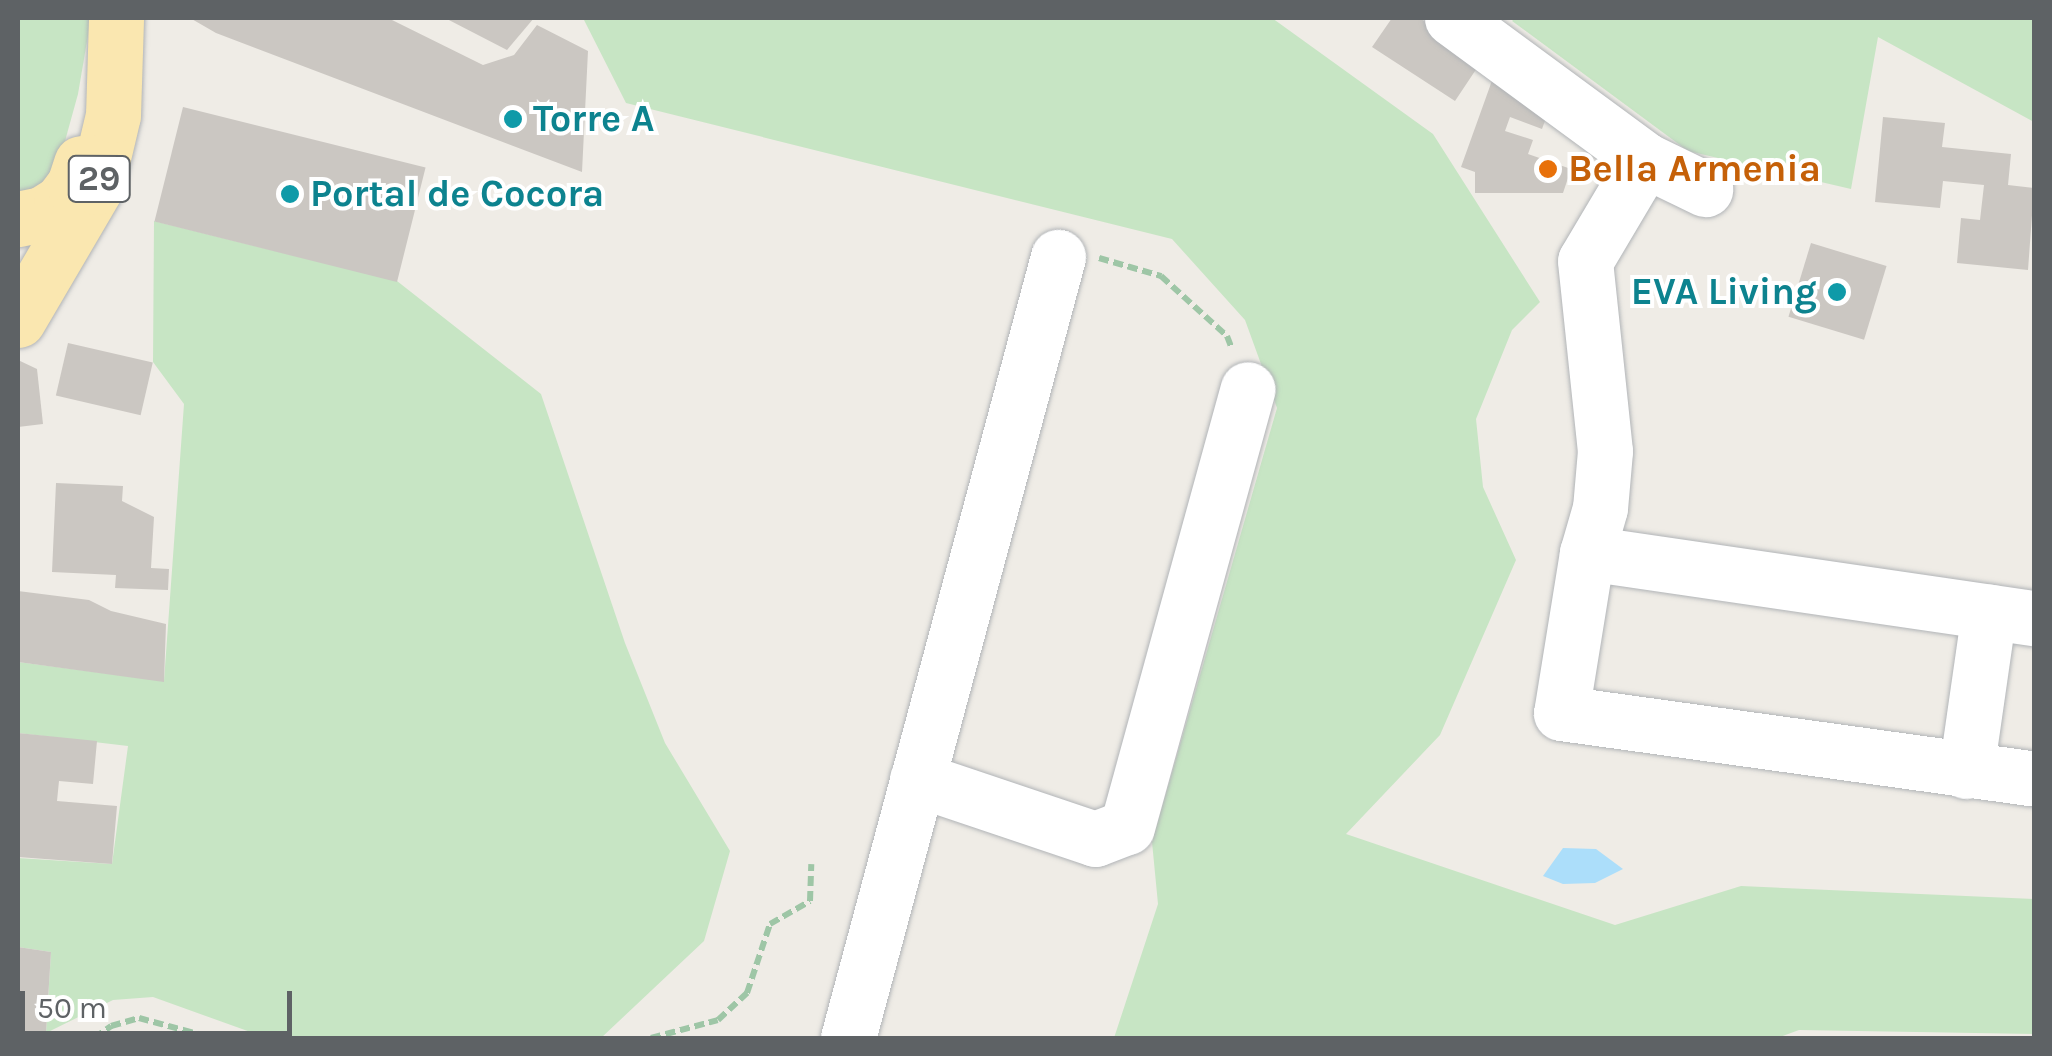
<!DOCTYPE html>
<style>
body{margin:0}
#map{position:relative;width:2052px;height:1056px;overflow:hidden;background:#efece6;font-family:Karla,sans-serif}
div>[style]{position:absolute}
.green>*{inset:0;background:#c7e5c4}
.water>*{inset:0;background:#acdefa}
.building>*{inset:0;background:#cbc7c2;transform-origin:0 0}
.path>*{height:6px;margin-top:-3px;transform-origin:0;background:repeating-linear-gradient(90deg,#9ec6a6 0 10px,transparent 0 15px)}
.roads{filter:drop-shadow(0 0 2px #b1b4b7) drop-shadow(0 0 2px #b1b4b7)}
.minor>*{height:55px;margin:-27.5px;padding:0 27.5px;transform-origin:27.5px;border-radius:27.5px;background:#fff}
.major>*{height:55px;margin:-27.5px;padding:0 27.5px;transform-origin:27.5px;border-radius:27.5px;background:#fae7b0}
.dots>*{width:28px;height:28px;translate:-50% -50%;box-sizing:border-box;border:5px solid #fff;border-radius:50%}
span{translate:-50% -50%;white-space:nowrap;text-align:center;line-height:1.15;-webkit-text-stroke:8px #fff;paint-order:stroke}
.shield-label span{padding:2px 8px;background:#fff;border:2px solid;border-radius:8px;-webkit-text-stroke-width:0}
.shield-label{font-size:35px;color:#5e6265;font-weight:700}
.culture-label{font-size:38px;color:#0d838f;font-weight:700}
.left{translate:0 -50%;text-align:left}
.right{translate:-100% -50%;text-align:right}
.food-label{font-size:38px;color:#c56008;font-weight:700}
.frame{position:absolute;inset:0;border:20px solid #5e6265;pointer-events:none}
.scale{position:absolute;left:20px;top:991px;width:272px;height:45px;box-sizing:border-box;border:5px solid #5e6265;border-top:0;padding-left:12px;font-size:30px;line-height:35px;white-space:nowrap;color:#5e6265;-webkit-text-stroke:8px #fff;paint-order:stroke}
</style>
<div id="map">
<div class="green">
<div style="clip-path:polygon(18px 18px,91px 18px,78px 94px,57px 170px,43px 186px,18px 193px)"></div>
<div style="clip-path:polygon(583px 18px,1272px 18px,1433px 134px,1540px 302px,1512px 330px,1476px 419px,1483px 487px,1516px 560px,1440px 735px,1346px 834px,1615px 925px,1741px 886px,2034px 899px,2034px 1034px,1799px 1030px,1777px 1038px,1114px 1038px,1158px 904px,1152px 842px,1277px 408px,1245px 320px,1172px 239px,626px 103px)"></div>
<div style="clip-path:polygon(1515px 18px,2034px 18px,2034px 122px,1878px 37px,1851px 189px,1688px 151px,1512px 21px)"></div>
<div style="clip-path:polygon(154px 221px,397px 281px,541px 394px,625px 643px,665px 743px,730px 851px,704px 941px,601px 1038px,267px 1038px,153px 997px,113px 1000px,46px 1033px,51px 952px,18px 947px,18px 858px,112px 864px,128px 746px,18px 733px,18px 662px,164px 681px,184px 404px,153px 362px)"></div>
</div>
<div class="water">
<div style="clip-path:polygon(1563px 848px,1596px 849px,1623px 869px,1595px 883px,1563px 884px,1543px 876px)"></div>
</div>
<div class="building">
<div style="clip-path:polygon(190px 18px,388px 18px,483px 65px,514px 55px,537px 25px,588px 51px,582px 172px,216px 33px)"></div>
<div style="clip-path:polygon(445px 18px,534px 18px,507px 50px)"></div>
<div style="clip-path:polygon(1392px 18px,1419px 18px,1429px 24px,1426px 29px,1462px 52px,1483px 59px,1455px 101px,1372px 47px)"></div>
<div style="clip-path:polygon(1494px 75px,1554px 96px,1542px 129px,1510px 117px,1505px 131px,1533px 140px,1528px 154px,1571px 169px,1563px 193px,1475px 193px,1475px 172px,1461px 167px)"></div>
<div style="left:183px;top:107px;width:250px;height:118px;rotate:14deg"></div>
<div style="clip-path:polygon(1883px 117px,1945px 123px,1942px 147px,2011px 154px,2008px 185px,2034px 188px,2028px 270px,1957px 263px,1961px 218px,1980px 220px,1984px 185px,1943px 181px,1940px 208px,1875px 202px)"></div>
<div style="left:1811px;top:243px;width:79px;height:77px;rotate:17deg"></div>
<div style="left:68px;top:343px;width:87px;height:54px;rotate:13deg"></div>
<div style="clip-path:polygon(18px 360px,37px 369px,43px 424px,18px 427px)"></div>
<div style="clip-path:polygon(56px 483px,123px 486px,122px 501px,154px 517px,151px 568px,169px 569px,168px 590px,115px 588px,116px 575px,52px 572px)"></div>
<div style="clip-path:polygon(18px 591px,89px 600px,111px 611px,166px 624px,164px 682px,18px 662px)"></div>
<div style="clip-path:polygon(18px 733px,97px 741px,93px 784px,59px 781px,57px 801px,117px 806px,112px 864px,18px 857px)"></div>
<div style="clip-path:polygon(18px 947px,51px 952px,46px 1033px,18px 1033px)"></div>
</div>
<div class="path">
<div style="left:1099px;top:258px;width:65px;rotate:16.2deg"></div>
<div style="left:1161px;top:276px;width:89px;rotate:42.3deg"></div>
<div style="left:1227px;top:336px;width:14px;rotate:69deg"></div>
<div style="left:94px;top:1038px;width:21px;rotate:-35deg"></div>
<div style="left:111px;top:1026px;width:29px;rotate:-16deg"></div>
<div style="left:139px;top:1018px;width:77px;rotate:15.1deg"></div>
<div style="left:651px;top:1038px;width:69px;rotate:-15deg"></div>
<div style="left:718px;top:1020px;width:40px;rotate:-43deg"></div>
<div style="left:747px;top:993px;width:73px;rotate:-71.6deg"></div>
<div style="left:770px;top:924px;width:46px;rotate:-29.9deg"></div>
<div style="left:810px;top:901px;width:37px;rotate:-88deg"></div>
</div>
<div class="roads">
<div class="minor">
<div style="left:1452px;top:18px;width:240px;rotate:36.3deg"></div>
<div style="left:1645px;top:160px;width:67px;rotate:25.8deg"></div>
<div style="left:1645px;top:160px;width:117px;rotate:120.7deg"></div>
<div style="left:1585px;top:261px;width:191px;rotate:84deg"></div>
<div style="left:1605px;top:451px;width:57px;rotate:95deg"></div>
<div style="left:1600px;top:508px;width:47px;rotate:106.1deg"></div>
<div style="left:1587px;top:553px;width:162px;rotate:99.2deg"></div>
<div style="left:1561px;top:713px;width:478px;rotate:7.9deg"></div>
<div style="left:1587px;top:553px;width:452px;rotate:8.3deg"></div>
<div style="left:1966px;top:771px;width:161px;rotate:-81.8deg"></div>
<div style="left:917px;top:779px;width:188px;rotate:18.6deg"></div>
<div style="left:1095px;top:839px;width:34px;rotate:-21deg"></div>
<div style="left:1127px;top:827px;width:454px;rotate:-74.6deg"></div>
<div style="left:848px;top:1038px;width:809px;rotate:-74.95deg"></div>
</div>
<div class="major">
<div style="left:18px;top:219px;width:25px;rotate:-12deg"></div>
<div style="left:42px;top:214px;width:22px;rotate:-32deg"></div>
<div style="left:61px;top:202px;width:21px;rotate:-53deg"></div>
<div style="left:74px;top:185px;width:23px;rotate:-72deg"></div>
<div style="left:18px;top:320px;width:154px;rotate:-59.6deg"></div>
<div style="left:96px;top:187px;width:74px;rotate:-76.7deg"></div>
<div style="left:113px;top:115px;width:97px;rotate:-88.2deg"></div>
</div>
</div>
<div class="dots">
<div style="left:513px;top:119px;background:#0f9aa8"></div>
<div style="left:1548px;top:169px;background:#e8710a"></div>
<div style="left:290px;top:194px;background:#0f9aa8"></div>
<div style="left:1837px;top:292px;background:#0f9aa8"></div>
</div>
<div class="shield-label">
<span style="left:99px;top:179px">29</span>
</div>
<div class="culture-label">
<span class="left" style="left:533px;top:119px">Torre A</span>
<span class="left" style="left:310px;top:194px">Portal de Cocora</span>
<span class="right" style="left:1817px;top:292px">EVA Living</span>
</div>
<div class="food-label">
<span class="left" style="left:1568px;top:169px">Bella Armenia</span>
</div>
<div class="frame"></div>
<div class="scale">50 m</div>
</div>
